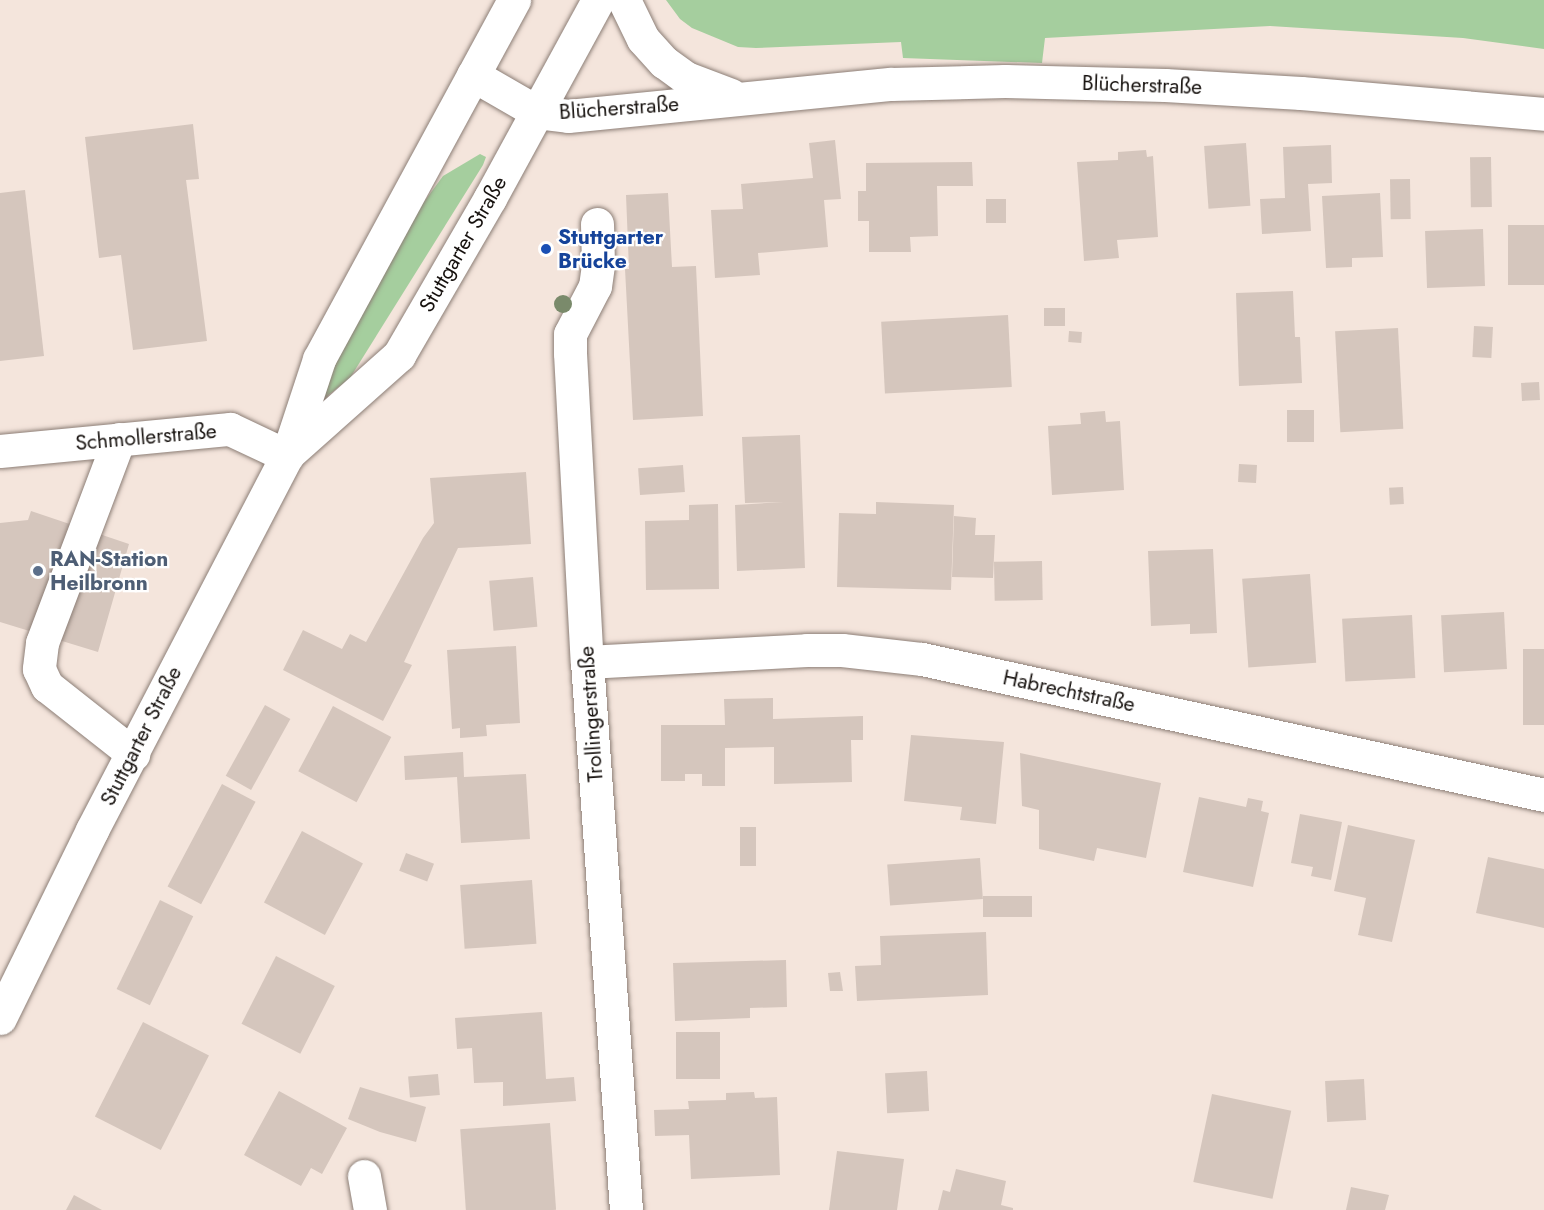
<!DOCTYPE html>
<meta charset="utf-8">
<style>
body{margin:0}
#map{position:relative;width:1544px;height:1210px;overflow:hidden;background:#f4e5dc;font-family:Jost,sans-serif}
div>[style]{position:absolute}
.green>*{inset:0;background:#a5ce9e}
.building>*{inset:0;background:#d5c6bd;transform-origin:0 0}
.roads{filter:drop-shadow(0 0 2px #8c7e76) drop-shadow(0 0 2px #8c7e76)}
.minor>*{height:33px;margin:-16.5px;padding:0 16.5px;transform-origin:16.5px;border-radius:16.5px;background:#fff}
.major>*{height:33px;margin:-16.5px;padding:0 16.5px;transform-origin:16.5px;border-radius:16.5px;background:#fff}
.trees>*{width:18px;height:18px;margin:-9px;border-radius:50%;background:#7a8a6b}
.dots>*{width:16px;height:16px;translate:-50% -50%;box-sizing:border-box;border:3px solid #fff;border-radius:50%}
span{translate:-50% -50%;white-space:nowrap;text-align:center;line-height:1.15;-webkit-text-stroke:4.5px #fff;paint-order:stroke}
.street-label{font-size:21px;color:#16110e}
.transit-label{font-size:21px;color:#164399;font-weight:700}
.left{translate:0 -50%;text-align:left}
.service-label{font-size:21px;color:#4e5e75;font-weight:700}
</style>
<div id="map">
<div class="green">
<div style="clip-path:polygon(666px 0,1544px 0,1544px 49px,1463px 38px,1270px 26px,1045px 38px,1042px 63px,903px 58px,901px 42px,756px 48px,738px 47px,692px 28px,680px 19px)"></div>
<div style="clip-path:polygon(480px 154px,486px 157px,483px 165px,350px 378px,321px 401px,318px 387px,421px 206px,443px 176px)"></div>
</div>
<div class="building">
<div style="clip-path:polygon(193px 124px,199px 179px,186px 180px,207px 341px,133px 350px,121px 255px,99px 258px,85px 137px)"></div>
<div style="clip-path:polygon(835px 140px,841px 199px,824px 200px,828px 247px,758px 253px,760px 275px,715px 278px,711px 210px,743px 209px,741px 184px,813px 178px,809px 143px)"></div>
<div style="left:1246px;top:143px;width:63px;height:42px;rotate:86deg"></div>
<div style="clip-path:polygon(1331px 145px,1332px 183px,1308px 184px,1311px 231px,1262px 234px,1260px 199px,1285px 198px,1283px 147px)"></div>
<div style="clip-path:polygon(1146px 150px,1147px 157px,1153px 156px,1158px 237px,1117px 240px,1119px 258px,1084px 261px,1077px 162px,1118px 160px,1118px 152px)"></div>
<div style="left:1491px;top:157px;width:50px;height:21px;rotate:89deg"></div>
<div style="clip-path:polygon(972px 162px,973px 186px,937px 186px,938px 236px,910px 237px,911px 252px,869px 252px,869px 221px,858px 221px,858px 191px,866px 191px,866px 163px)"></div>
<div style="left:1410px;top:179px;width:40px;height:20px;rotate:89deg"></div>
<div style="clip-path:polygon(25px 190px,44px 356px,0 361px,0 193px)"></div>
<div style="clip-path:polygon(668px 193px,672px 267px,696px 266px,703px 416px,633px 420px,625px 269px,629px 269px,626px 195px)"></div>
<div style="clip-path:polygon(1380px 193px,1383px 257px,1352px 258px,1352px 267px,1326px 268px,1322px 196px)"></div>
<div style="left:986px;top:199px;width:20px;height:24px"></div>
<div style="left:1544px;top:225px;width:60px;height:36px;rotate:90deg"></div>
<div style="left:1483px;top:229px;width:57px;height:58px;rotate:88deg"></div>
<div style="clip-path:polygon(1293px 291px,1295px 337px,1300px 337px,1302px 383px,1239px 386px,1236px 293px)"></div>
<div style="left:1044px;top:308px;width:21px;height:18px"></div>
<div style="left:1008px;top:315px;width:72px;height:127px;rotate:87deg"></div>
<div style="left:1474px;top:326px;width:19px;height:31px;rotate:3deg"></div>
<div style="left:1398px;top:328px;width:101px;height:63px;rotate:87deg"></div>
<div style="left:1069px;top:331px;width:13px;height:11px;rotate:4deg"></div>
<div style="left:1539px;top:382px;width:18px;height:18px;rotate:87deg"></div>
<div style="left:1314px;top:410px;width:32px;height:27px;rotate:90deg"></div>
<div style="clip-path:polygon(1105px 411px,1106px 422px,1120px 421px,1124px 490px,1052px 495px,1048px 426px,1081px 424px,1080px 413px)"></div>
<div style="clip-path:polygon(800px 435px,805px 568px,737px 571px,735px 505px,784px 502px,745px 503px,742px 437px)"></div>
<div style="left:1239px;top:464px;width:18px;height:18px;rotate:3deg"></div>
<div style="left:683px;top:465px;width:27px;height:45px;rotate:86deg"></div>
<div style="clip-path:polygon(526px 472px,531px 544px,458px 548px,404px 662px,412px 665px,383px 721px,283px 670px,303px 630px,342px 649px,350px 634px,366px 642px,423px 538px,434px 523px,430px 478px)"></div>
<div style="left:1403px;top:487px;width:17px;height:14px;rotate:87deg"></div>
<div style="clip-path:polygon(876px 502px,954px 505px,951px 590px,837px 587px,839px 513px,876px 514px)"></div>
<div style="clip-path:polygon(718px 504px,719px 589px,646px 590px,645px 521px,689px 520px,689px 505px)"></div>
<div style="clip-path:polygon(31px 511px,129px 544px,98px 652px,0 622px,0 523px,28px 520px)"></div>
<div style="clip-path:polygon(954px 516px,976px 518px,975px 535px,995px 535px,993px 578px,952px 577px)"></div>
<div style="clip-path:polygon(1213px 549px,1217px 633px,1190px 634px,1190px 624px,1151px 626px,1148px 551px)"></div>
<div style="left:1042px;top:561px;width:39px;height:48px;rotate:89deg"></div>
<div style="left:1310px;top:574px;width:89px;height:68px;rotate:86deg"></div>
<div style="left:533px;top:577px;width:50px;height:44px;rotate:85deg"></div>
<div style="left:1504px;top:612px;width:57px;height:63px;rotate:87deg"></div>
<div style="left:1412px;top:615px;width:63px;height:70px;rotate:87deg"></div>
<div style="clip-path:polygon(516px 646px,520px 723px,486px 725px,487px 736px,460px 738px,460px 728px,452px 729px,447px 650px)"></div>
<div style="left:1523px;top:649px;width:21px;height:76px"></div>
<div style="clip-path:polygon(773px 698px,773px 719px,863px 716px,863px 740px,851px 740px,852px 782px,774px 784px,774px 747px,725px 748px,725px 786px,702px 786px,702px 774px,685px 774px,685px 781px,661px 781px,661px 725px,725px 725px,724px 699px)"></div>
<div style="left:265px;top:705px;width:29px;height:81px;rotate:29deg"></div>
<div style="left:333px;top:706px;width:66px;height:74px;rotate:28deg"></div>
<div style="clip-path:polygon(911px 735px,1004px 742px,996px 824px,960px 820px,962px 807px,904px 801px)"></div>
<div style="clip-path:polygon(463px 752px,464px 777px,526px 774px,530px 839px,461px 843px,457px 777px,405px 780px,404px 756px)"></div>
<div style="clip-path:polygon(1020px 753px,1161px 783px,1146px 858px,1097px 848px,1094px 861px,1039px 849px,1039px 810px,1022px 806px)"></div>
<div style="left:222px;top:784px;width:38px;height:116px;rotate:28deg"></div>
<div style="clip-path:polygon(1199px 797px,1246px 807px,1248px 798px,1263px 801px,1261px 811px,1269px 813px,1253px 887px,1183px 872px)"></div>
<div style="clip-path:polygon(1300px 814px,1342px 822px,1331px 880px,1311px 876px,1313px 867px,1291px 863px)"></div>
<div style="clip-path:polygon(1348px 825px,1415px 840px,1392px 942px,1358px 935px,1366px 898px,1334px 891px)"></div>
<div style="left:740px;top:827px;width:16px;height:39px"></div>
<div style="left:302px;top:831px;width:69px;height:81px;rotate:28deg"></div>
<div style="left:406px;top:853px;width:30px;height:19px;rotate:21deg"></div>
<div style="clip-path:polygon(1488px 857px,1544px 869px,1544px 928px,1476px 913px)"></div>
<div style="left:980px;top:858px;width:41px;height:93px;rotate:86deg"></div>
<div style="left:532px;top:880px;width:64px;height:72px;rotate:86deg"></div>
<div style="left:1032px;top:896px;width:21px;height:49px;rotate:90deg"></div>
<div style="left:160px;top:900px;width:37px;height:99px;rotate:26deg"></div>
<div style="clip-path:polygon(986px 932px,988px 995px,857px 1001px,855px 966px,881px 965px,880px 936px)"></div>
<div style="left:276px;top:956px;width:66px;height:76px;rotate:27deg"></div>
<div style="clip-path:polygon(786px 960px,787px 1007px,750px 1008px,750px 1018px,675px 1021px,673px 963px)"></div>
<div style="clip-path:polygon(840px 972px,843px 991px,830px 991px,828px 973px)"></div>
<div style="clip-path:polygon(542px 1012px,546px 1079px,574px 1077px,576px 1101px,503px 1106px,503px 1082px,474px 1083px,472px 1048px,457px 1049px,455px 1018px)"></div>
<div style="left:143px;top:1022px;width:74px;height:106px;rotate:27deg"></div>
<div style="left:720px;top:1032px;width:47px;height:44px;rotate:90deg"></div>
<div style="left:927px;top:1071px;width:40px;height:42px;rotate:87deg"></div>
<div style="left:438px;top:1074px;width:21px;height:30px;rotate:85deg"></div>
<div style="left:1364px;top:1079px;width:41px;height:39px;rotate:87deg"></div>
<div style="clip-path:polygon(360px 1087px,426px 1107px,416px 1142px,380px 1132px,348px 1119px)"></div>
<div style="clip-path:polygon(279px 1091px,347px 1128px,322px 1174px,311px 1168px,301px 1186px,244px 1155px)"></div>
<div style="clip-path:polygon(754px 1092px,755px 1098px,777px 1097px,780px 1175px,691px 1179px,689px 1135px,655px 1136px,654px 1110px,689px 1109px,688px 1101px,726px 1100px,726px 1093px)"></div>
<div style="left:1212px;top:1094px;width:81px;height:90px;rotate:12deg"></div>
<div style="left:550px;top:1123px;width:87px;height:90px;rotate:86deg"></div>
<div style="clip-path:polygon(837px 1151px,904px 1159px,897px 1210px,829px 1210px)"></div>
<div style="clip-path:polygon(956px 1169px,1006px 1181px,1001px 1205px,1013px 1208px,1013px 1210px,938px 1210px,943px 1190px,950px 1192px)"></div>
<div style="clip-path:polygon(1351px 1187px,1389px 1195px,1385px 1210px,1346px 1210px)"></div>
<div style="clip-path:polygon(74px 1195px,102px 1210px,66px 1210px)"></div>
</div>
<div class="roads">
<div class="minor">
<div style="left:624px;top:0;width:43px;rotate:64deg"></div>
<div style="left:643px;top:39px;width:31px;rotate:48deg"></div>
<div style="left:664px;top:62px;width:27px;rotate:36deg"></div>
<div style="left:686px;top:78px;width:48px;rotate:20.7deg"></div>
<div style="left:473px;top:75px;width:74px;rotate:30deg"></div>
<div style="left:537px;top:112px;width:31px;rotate:7deg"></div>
<div style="left:568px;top:116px;width:325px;rotate:-5.7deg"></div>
<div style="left:891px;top:84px;width:114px;rotate:-1.5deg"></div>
<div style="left:1005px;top:81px;width:160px;rotate:1.4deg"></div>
<div style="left:1165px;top:85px;width:136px;rotate:3.4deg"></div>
<div style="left:1301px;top:93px;width:244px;rotate:4.9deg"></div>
<div style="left:597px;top:224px;width:41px;rotate:88.6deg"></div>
<div style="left:598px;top:265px;width:21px;rotate:98deg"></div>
<div style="left:595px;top:286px;width:54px;rotate:117.5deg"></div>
<div style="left:570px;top:334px;width:19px;rotate:90deg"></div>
<div style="left:570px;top:353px;width:309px;rotate:86.9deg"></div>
<div style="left:587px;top:662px;width:549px;rotate:85.93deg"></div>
<div style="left:119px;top:439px;width:218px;rotate:110.7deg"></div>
<div style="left:42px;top:643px;width:26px;rotate:97deg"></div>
<div style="left:39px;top:669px;width:19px;rotate:65deg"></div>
<div style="left:47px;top:686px;width:110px;rotate:38.3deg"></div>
<div style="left:0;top:451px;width:231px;rotate:-5.5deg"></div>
<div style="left:230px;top:429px;width:63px;rotate:25.3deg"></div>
<div style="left:587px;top:662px;width:220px;rotate:-3.1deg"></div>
<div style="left:807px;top:650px;width:35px"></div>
<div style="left:842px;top:650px;width:81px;rotate:6.4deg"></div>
<div style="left:922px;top:659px;width:637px;rotate:12.33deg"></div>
<div style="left:364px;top:1176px;width:35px;rotate:80deg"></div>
</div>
<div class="major">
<div style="left:288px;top:454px;width:149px;rotate:-41.7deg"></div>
<div style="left:399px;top:355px;width:181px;rotate:-59.9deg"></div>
<div style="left:490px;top:198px;width:226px;rotate:-61.4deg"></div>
<div style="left:0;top:1018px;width:209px;rotate:-63.9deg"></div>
<div style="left:92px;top:830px;width:422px;rotate:-62.5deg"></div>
<div style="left:287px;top:456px;width:102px;rotate:-71.7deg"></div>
<div style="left:319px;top:359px;width:409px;rotate:-61.5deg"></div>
</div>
</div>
<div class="trees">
<div style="left:563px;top:304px"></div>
</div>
<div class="dots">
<div style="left:546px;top:249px;background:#1a4fb4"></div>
<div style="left:38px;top:571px;background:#5c6f8a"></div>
</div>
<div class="street-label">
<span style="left:1142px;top:85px;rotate:2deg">Blücherstraße</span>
<span style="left:619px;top:108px;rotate:-4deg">Blücherstraße</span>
<span style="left:463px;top:244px;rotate:-60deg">Stuttgarter Straße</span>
<span style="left:146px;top:437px;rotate:-5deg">Schmollerstraße</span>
<span style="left:1069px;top:691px;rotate:12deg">Habrechtstraße</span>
<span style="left:591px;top:714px;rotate:-94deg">Trollingerstraße</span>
<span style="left:141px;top:736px;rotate:-63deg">Stuttgarter Straße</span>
</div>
<div class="transit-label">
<span class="left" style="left:558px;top:249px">Stuttgarter<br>Brücke</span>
</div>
<div class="service-label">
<span class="left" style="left:50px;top:571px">RAN-Station<br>Heilbronn</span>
</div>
</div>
